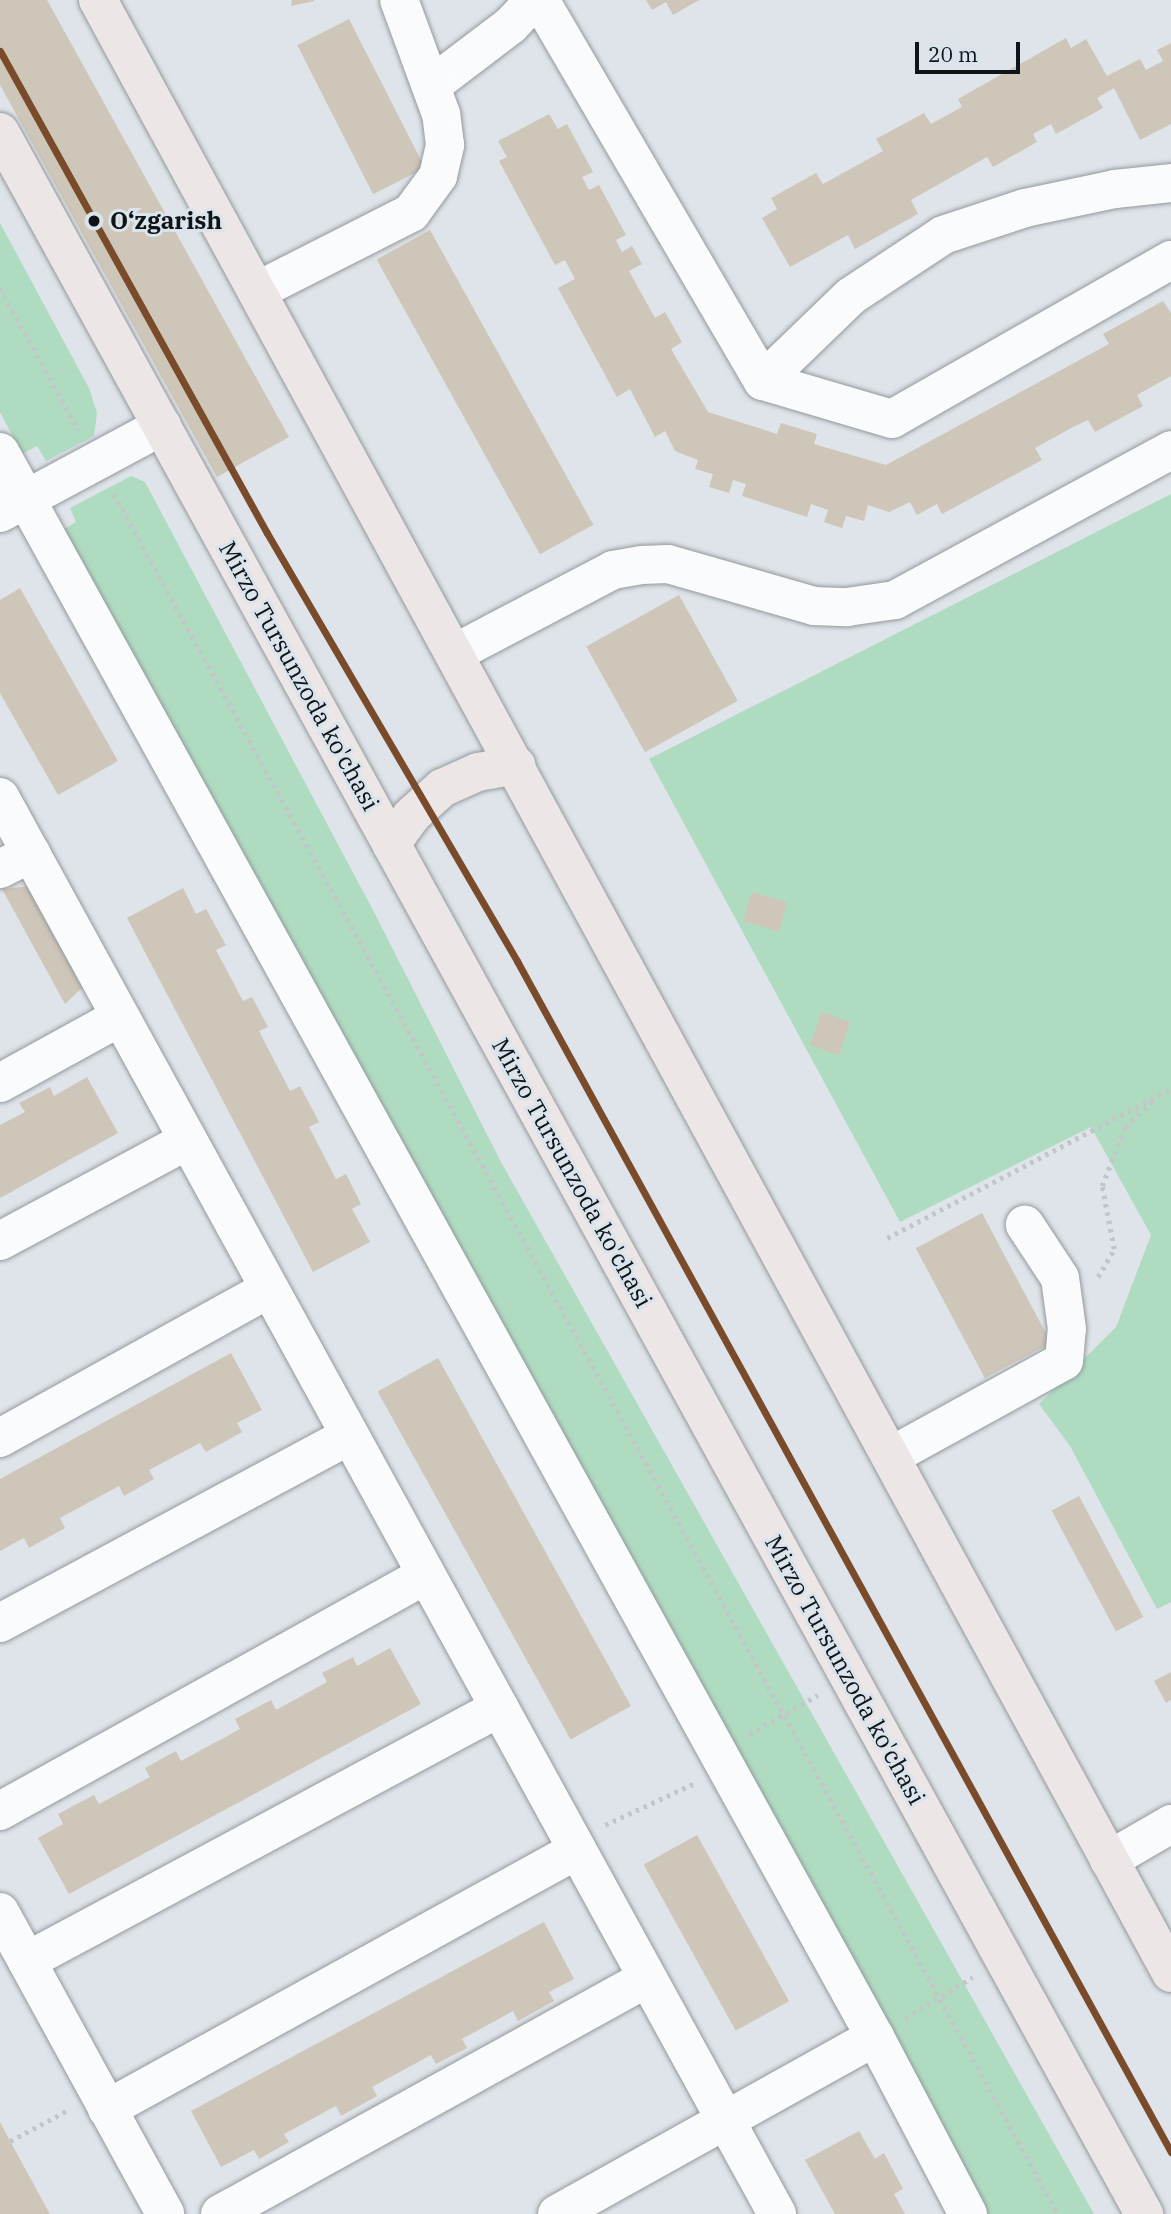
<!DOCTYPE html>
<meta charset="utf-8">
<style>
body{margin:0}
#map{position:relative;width:1171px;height:2214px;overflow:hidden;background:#dee4e9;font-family:"IBM Plex Serif",serif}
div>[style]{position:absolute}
.green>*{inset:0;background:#afdcc1}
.building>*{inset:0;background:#cec6b8;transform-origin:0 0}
.path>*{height:4.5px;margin-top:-2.25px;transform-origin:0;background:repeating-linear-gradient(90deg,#c4c5c6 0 3.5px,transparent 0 8.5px)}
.roads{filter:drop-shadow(0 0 2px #94999d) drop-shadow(0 0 2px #94999d)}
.minor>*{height:38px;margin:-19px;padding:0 19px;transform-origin:19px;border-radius:19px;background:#fafbfc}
.major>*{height:38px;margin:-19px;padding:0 19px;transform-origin:19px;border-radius:19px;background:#ede6e6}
.metro-1>*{height:7px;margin:-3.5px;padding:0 3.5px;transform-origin:3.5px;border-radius:3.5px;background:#7a4b2a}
.dots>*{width:19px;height:19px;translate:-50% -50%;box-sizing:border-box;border:4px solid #dae4ed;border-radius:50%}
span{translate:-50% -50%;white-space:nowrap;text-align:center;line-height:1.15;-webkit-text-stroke:6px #dae4ed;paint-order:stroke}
.stop-label{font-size:24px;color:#111417;font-weight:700}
.left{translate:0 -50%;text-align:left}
.street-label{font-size:24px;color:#111417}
.scale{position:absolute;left:915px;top:42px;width:105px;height:32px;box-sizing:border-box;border:4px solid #111417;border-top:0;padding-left:9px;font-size:21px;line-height:24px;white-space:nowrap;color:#111417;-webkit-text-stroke:5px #dae4ed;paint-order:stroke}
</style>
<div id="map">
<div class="green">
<div style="clip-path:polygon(0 223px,89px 388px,97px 413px,94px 436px,46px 461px,37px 446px,22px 454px,0 412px)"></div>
<div style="clip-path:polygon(131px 476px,145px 482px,375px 914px,501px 1162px,1094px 2214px,988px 2214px,292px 941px,61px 531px,76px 522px,70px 508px)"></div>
<div style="clip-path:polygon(1171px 494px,1171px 1602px,1157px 1609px,1070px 1446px,1039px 1404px,1116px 1327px,1151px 1235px,1091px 1127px,900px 1222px,649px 759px)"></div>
</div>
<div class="building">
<div style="clip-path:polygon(0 0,47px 0,289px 437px,217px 477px,0 85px)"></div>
<div style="clip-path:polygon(292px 0,314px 0,314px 1px,291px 6px)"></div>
<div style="clip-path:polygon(646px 0,699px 0,673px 15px,666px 2px,652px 10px)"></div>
<div style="left:349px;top:19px;width:167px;height:58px;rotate:63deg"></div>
<div style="clip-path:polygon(1066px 38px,1071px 48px,1086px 39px,1107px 76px,1140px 59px,1146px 70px,1163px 61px,1157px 50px,1171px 43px,1171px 124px,1140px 140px,1114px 88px,1097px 98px,1103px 108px,1056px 134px,1051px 124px,1033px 134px,1037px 142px,993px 167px,987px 157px,911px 200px,918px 214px,855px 249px,848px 235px,790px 267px,762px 218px,777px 209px,771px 198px,816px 173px,823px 184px,883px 151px,876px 139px,924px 113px,931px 124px,962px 107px,958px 99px)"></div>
<div style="clip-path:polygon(549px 114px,558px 129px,567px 124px,593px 172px,582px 177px,589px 190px,599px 185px,626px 235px,616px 240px,622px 252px,632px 246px,642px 264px,629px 271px,655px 318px,665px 312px,682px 342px,671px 349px,708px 412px,777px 434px,781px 423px,817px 434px,814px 444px,886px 465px,1109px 344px,1103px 334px,1163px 301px,1171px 313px,1171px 376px,1137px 395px,1143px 406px,1095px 432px,1088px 420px,1073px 427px,1035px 448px,1042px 460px,942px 514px,937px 504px,917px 515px,910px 502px,889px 512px,868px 505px,864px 521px,846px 516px,842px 528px,824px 522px,828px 510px,811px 504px,807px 517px,742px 496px,746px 484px,733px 480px,729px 493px,709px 487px,713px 474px,695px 469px,698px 460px,675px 451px,665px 431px,655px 437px,630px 389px,617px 397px,558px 288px,575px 279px,565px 260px,555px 265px,499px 161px,507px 157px,498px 141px)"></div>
<div style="left:430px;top:230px;width:337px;height:61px;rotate:61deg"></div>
<div style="clip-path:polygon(20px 588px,118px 761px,58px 795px,0 693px,0 600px)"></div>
<div style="left:679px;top:595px;width:121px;height:106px;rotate:61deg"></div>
<div style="clip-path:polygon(31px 886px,85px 985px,65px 1004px,2px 889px)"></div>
<div style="clip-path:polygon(183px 888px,196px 914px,206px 909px,226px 945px,216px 950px,243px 1001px,252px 997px,268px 1027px,259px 1031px,290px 1091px,300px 1086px,319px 1122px,309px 1127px,336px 1179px,346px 1174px,361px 1204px,352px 1209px,370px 1242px,313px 1272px,127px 918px)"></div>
<div style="left:752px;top:892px;width:37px;height:30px;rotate:17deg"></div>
<div style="left:822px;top:1012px;width:30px;height:35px;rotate:20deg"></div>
<div style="clip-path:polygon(87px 1077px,118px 1133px,0 1198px,0 1125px,25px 1112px,19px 1103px,50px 1087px,54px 1096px)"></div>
<div style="left:982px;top:1213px;width:147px;height:75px;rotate:62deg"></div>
<div style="clip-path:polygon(231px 1353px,262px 1410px,237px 1423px,242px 1432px,206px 1452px,200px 1443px,149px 1470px,154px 1479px,124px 1496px,119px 1486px,60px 1518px,65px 1528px,29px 1548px,24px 1538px,0 1551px,0 1479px)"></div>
<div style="left:438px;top:1358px;width:398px;height:69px;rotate:61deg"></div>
<div style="left:1079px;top:1496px;width:137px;height:31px;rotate:62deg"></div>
<div style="clip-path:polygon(390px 1648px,421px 1704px,69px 1894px,38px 1838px,63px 1824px,58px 1814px,94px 1795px,99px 1804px,150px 1777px,145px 1768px,176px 1751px,181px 1761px,240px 1729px,235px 1719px,271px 1700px,276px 1710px,327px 1682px,322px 1673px,353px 1657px,357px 1666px)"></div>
<div style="clip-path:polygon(1171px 1672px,1171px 1700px,1166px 1703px,1154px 1681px)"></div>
<div style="left:697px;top:1835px;width:190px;height:61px;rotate:61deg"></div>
<div style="clip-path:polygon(544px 1922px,574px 1979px,549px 1992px,554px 2001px,518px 2021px,513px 2011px,462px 2039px,467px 2048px,436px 2064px,431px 2055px,372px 2087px,377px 2096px,341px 2116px,336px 2106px,284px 2134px,289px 2142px,259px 2159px,254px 2150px,221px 2167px,191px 2111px)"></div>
<div style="clip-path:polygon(0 2122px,10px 2141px,50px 2214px,0 2214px)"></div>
<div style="clip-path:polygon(859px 2131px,875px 2159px,884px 2153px,903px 2189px,894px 2194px,905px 2214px,835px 2214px,805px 2160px)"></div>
</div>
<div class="path">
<div style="left:0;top:288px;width:163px;rotate:61.1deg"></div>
<div style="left:114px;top:494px;width:1962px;rotate:61.24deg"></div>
<div style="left:887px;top:1238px;width:321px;rotate:-27.7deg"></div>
<div style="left:1098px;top:1277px;width:32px;rotate:-60deg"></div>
<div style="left:1114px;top:1249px;width:64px;rotate:-100.8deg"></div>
<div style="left:1102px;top:1186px;width:63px;rotate:-68.7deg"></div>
<div style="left:1125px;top:1127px;width:38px;rotate:-43deg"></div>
<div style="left:749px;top:1734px;width:79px;rotate:-29.5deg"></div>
<div style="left:605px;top:1825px;width:99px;rotate:-25deg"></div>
<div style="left:905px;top:2018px;width:79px;rotate:-31.1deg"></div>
<div style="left:10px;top:2141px;width:66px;rotate:-28.1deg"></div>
</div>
<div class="roads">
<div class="minor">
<div style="left:540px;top:0;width:441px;rotate:59.7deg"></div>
<div style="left:763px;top:381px;width:134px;rotate:16.4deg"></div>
<div style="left:892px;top:419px;width:321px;rotate:-29.7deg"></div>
<div style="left:432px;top:85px;width:99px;rotate:-37.2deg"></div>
<div style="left:511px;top:25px;width:34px;rotate:-47deg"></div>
<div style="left:257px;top:291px;width:173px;rotate:-26.9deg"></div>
<div style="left:411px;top:213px;width:46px;rotate:-53.9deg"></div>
<div style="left:438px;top:176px;width:32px;rotate:-77deg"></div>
<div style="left:445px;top:145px;width:31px;rotate:-97deg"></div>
<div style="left:441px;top:114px;width:121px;rotate:-110.2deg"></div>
<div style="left:763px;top:381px;width:122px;rotate:-44deg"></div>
<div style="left:851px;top:296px;width:110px;rotate:-33.5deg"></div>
<div style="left:943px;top:235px;width:86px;rotate:-18.2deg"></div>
<div style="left:1025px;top:208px;width:92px;rotate:-11.9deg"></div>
<div style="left:1115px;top:189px;width:56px;rotate:-6.1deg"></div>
<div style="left:0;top:452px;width:1810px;rotate:61.1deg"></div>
<div style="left:875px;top:2037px;width:200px;rotate:62.3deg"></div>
<div style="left:0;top:513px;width:184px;rotate:-28.2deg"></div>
<div style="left:455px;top:653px;width:178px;rotate:-27.7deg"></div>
<div style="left:613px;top:570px;width:29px;rotate:-10deg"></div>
<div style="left:642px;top:565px;width:26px;rotate:-2deg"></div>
<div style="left:668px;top:564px;width:152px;rotate:16deg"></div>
<div style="left:814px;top:606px;width:33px;rotate:2deg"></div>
<div style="left:847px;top:607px;width:49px;rotate:-8.3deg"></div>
<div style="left:895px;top:600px;width:314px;rotate:-28.5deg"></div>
<div style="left:0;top:797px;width:1616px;rotate:61.26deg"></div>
<div style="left:0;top:869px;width:35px;rotate:-27deg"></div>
<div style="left:0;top:1083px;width:137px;rotate:-28.8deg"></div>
<div style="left:0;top:1241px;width:213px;rotate:-28.2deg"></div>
<div style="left:0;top:1438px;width:308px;rotate:-29deg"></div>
<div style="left:891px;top:1456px;width:197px;rotate:-28.8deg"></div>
<div style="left:1064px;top:1361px;width:32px;rotate:-85deg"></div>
<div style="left:1067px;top:1329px;width:51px;rotate:-97.8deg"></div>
<div style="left:1060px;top:1278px;width:64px;rotate:-123.4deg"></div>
<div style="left:0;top:1623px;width:396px;rotate:-28.2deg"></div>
<div style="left:0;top:1811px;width:487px;rotate:-29deg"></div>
<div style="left:1109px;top:1860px;width:72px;rotate:-30.1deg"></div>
<div style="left:0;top:1912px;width:344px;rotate:61.3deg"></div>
<div style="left:27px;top:1961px;width:536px;rotate:-28.19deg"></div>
<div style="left:107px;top:2109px;width:537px;rotate:-28.86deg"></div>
<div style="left:220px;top:2214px;width:488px;rotate:-28.9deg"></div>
<div style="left:557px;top:2214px;width:364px;rotate:-29.1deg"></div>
</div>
<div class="major">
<div style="left:98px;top:0;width:2246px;rotate:61.46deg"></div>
<div style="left:0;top:132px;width:2376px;rotate:61.21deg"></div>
<div style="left:391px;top:844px;width:34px;rotate:-54deg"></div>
<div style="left:411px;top:816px;width:42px;rotate:-42.1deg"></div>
<div style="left:442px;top:788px;width:39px;rotate:-24deg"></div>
<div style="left:478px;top:772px;width:39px;rotate:-10deg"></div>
</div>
</div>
<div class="metro-1">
<div style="left:0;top:51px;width:551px;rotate:61.02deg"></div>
<div style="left:267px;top:533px;width:496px;rotate:59.7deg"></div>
<div style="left:517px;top:961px;width:1359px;rotate:61.23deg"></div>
</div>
<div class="dots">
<div style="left:94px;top:221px;background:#111417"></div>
</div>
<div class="stop-label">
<span class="left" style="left:110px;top:221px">O‘zgarish</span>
</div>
<div class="street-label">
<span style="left:299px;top:676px;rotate:61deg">Mirzo Tursunzoda ko'chasi</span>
<span style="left:572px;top:1173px;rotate:61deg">Mirzo Tursunzoda ko'chasi</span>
<span style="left:845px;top:1670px;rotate:61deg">Mirzo Tursunzoda ko'chasi</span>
</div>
<div class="scale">20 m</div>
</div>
